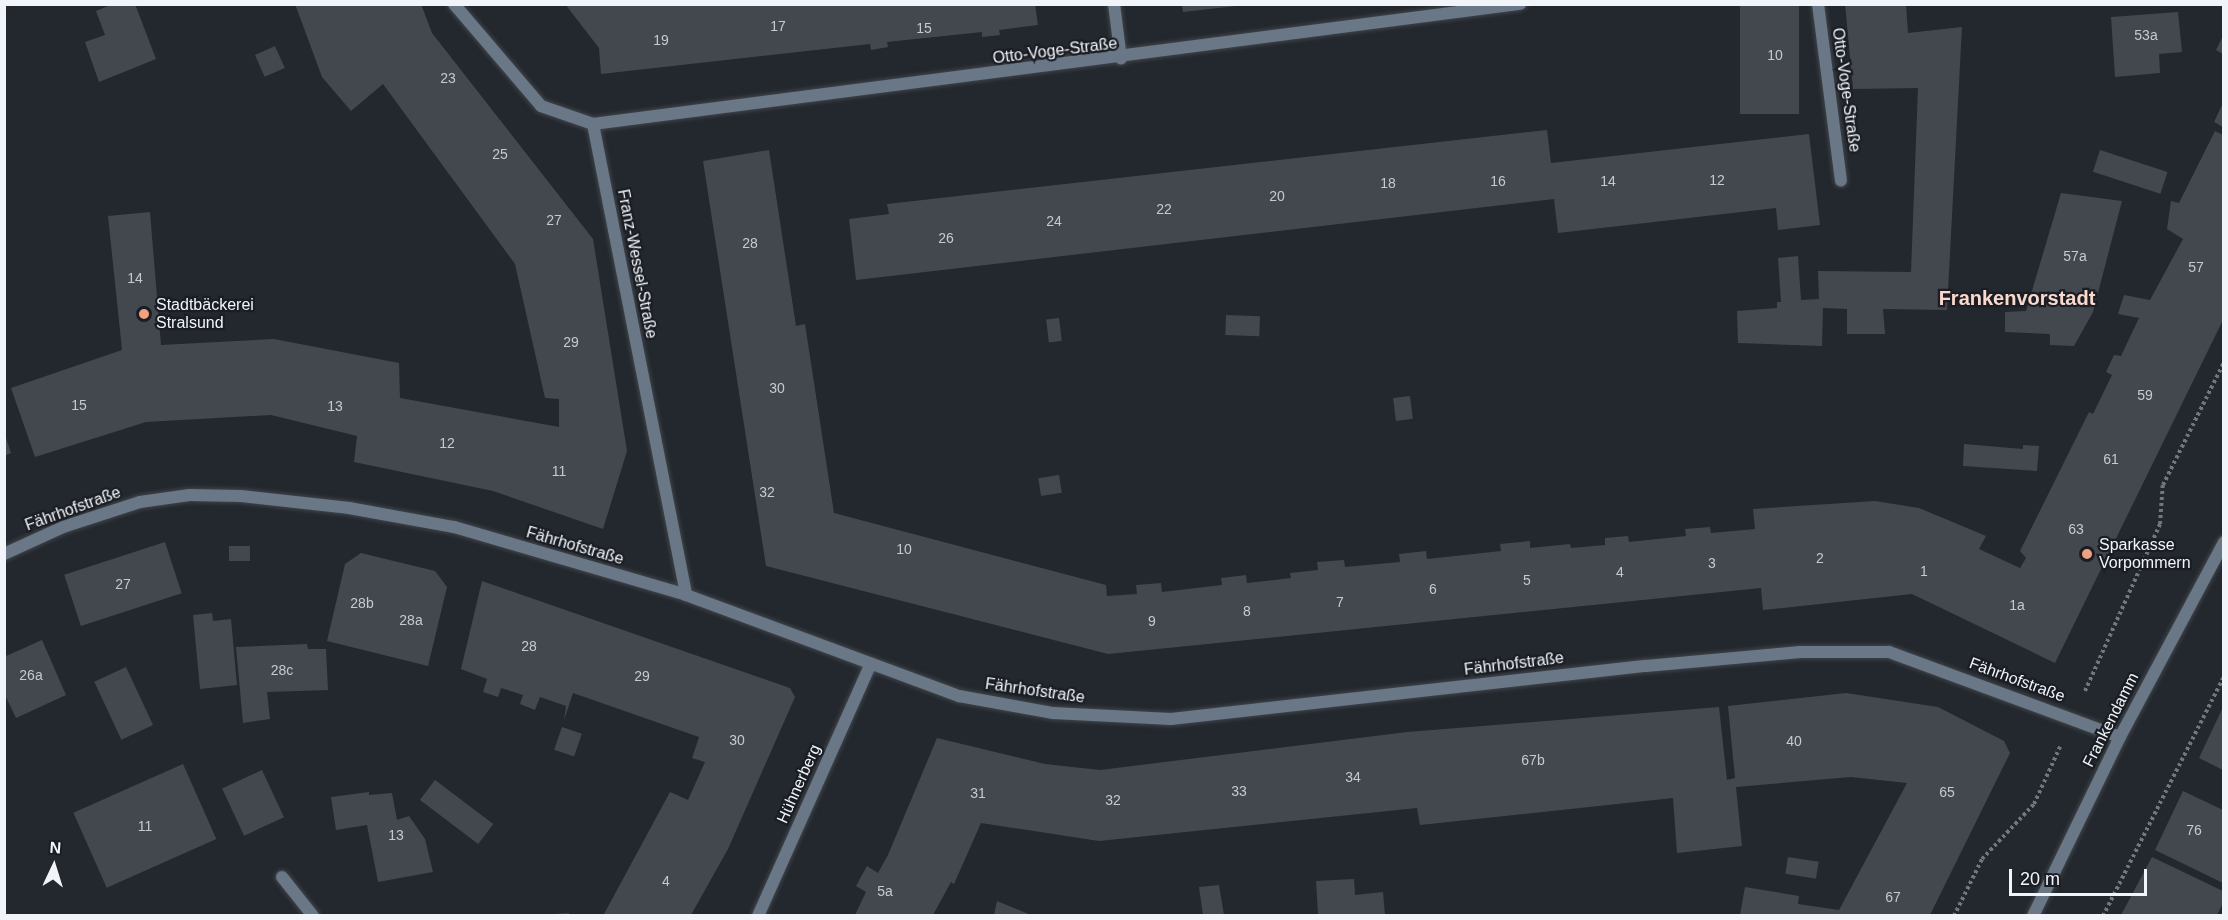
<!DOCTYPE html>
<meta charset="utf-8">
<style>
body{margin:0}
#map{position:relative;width:2228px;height:920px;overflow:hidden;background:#23282e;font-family:Arial,sans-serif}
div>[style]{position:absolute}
.building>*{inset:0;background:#42484e;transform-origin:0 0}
.path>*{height:4px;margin-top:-2px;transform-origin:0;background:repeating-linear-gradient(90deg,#72777c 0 3px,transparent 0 6px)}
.roads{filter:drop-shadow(0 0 2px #40454a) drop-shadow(0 0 2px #40454a)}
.minor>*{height:12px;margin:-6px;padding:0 6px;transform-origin:6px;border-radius:6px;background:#697787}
.tertiary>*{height:12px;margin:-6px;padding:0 6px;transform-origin:6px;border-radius:6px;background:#697787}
.dots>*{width:16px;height:16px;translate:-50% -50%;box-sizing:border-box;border:3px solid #1a1e24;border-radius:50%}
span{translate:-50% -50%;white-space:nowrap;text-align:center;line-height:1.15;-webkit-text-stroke:4.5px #1a1e24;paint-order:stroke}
.number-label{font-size:14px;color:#c5cace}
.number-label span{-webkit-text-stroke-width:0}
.street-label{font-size:16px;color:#f1f5f9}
.poi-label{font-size:16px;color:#f1f5f9}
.left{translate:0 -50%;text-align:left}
.quarter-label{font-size:20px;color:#f9d9cc;font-weight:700}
.frame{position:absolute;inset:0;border:6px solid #f1f5f9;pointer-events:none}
.north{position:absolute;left:24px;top:836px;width:60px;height:60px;-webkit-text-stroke:4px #1a1e24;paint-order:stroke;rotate:4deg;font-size:16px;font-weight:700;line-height:24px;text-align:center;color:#f1f5f9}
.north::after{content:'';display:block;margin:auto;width:21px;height:27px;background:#f1f5f9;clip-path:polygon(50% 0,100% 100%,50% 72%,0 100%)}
.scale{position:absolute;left:2009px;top:869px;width:138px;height:27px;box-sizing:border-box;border:3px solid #f1f5f9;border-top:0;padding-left:8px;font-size:18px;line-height:21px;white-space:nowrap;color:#f1f5f9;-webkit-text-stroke:4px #1a1e24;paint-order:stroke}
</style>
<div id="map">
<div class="building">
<div style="clip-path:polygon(113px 4px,135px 4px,156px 59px,99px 82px,85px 42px,105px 35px,96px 11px)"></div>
<div style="clip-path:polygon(295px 4px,421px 4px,432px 33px,593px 239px,627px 451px,603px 529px,493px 491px,354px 462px,357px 436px,271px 415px,146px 422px,35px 457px,11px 388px,122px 350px,108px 216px,150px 212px,161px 345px,274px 339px,399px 363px,400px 398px,559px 427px,559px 399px,545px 398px,515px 264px,383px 84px,351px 111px,322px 77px)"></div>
<div style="clip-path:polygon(565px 4px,1035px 4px,1038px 25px,999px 30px,1000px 35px,982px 37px,982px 32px,887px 42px,888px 47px,871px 50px,870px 44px,601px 74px,599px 48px)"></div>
<div style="clip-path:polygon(1182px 4px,1236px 4px,1236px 6px,1183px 12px)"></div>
<div style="left:1740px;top:4px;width:59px;height:110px"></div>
<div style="clip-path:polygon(1845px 4px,1906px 4px,1908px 33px,1962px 27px,1947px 310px,1883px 309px,1885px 334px,1847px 334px,1847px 309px,1823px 308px,1822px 346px,1738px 343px,1737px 311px,1777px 308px,1777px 302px,1781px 302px,1778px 258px,1798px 256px,1801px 300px,1819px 299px,1818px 271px,1911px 272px,1918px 88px,1853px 89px)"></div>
<div style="clip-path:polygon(2178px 12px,2182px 52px,2159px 54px,2160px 73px,2115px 77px,2111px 17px)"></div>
<div style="clip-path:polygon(2223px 36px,2223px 54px,2216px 50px)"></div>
<div style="left:275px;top:46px;width:24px;height:22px;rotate:66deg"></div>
<div style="clip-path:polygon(2223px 103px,2223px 127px,2214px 122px)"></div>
<div style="clip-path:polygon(1547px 130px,1551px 163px,1809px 134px,1820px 225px,1778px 230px,1776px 208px,1558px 233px,1554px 199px,856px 280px,849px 219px,889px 214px,887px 204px)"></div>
<div style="clip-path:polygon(2215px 131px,2223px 135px,2223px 320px,2055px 663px,1912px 594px,1763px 610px,1761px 588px,1108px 654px,766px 566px,703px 161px,769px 150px,796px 326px,805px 324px,834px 513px,1106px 585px,1107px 596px,1137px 594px,1136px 585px,1161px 583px,1162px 592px,1222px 585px,1221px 578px,1246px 575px,1247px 583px,1291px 578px,1290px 573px,1318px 570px,1317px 562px,1344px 560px,1345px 567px,1400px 562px,1399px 554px,1426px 551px,1427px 559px,1501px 551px,1500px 544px,1530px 541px,1530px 548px,1570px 544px,1571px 548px,1605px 545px,1605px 538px,1628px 536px,1629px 542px,1686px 536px,1685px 529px,1710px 527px,1711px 533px,1755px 529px,1753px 509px,1875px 501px,1919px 508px,1986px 536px,1979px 549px,2020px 568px,2026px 558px,2020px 551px,2089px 412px,2093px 414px,2112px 375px,2106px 372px,2114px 355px,2121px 356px,2139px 318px,2118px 314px,2124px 295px,2150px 300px,2183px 239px,2167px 229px,2171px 201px,2179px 203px)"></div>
<div style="left:2100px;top:150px;width:71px;height:23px;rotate:18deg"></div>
<div style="clip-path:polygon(2061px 193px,2122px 201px,2093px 312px,2074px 346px,2050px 345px,2050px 334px,2005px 332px,2005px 312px,2026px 311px)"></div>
<div style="left:1226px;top:315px;width:34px;height:20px;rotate:2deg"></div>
<div style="left:1059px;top:318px;width:23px;height:13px;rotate:83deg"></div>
<div style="left:1410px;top:396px;width:23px;height:17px;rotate:83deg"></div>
<div style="clip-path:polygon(5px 435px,11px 453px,4px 456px,4px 436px)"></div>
<div style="clip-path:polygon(1964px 444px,2023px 449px,2023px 445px,2039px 446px,2037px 471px,1963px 466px)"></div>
<div style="left:1059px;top:475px;width:18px;height:21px;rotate:81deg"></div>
<div style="left:165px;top:542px;width:54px;height:106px;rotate:72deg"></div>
<div style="left:229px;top:546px;width:21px;height:15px"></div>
<div style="clip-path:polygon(361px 553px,435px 571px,447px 587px,428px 666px,327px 641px,345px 564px)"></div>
<div style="clip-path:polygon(482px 581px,790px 688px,795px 697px,728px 849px,691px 915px,604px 914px,670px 792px,688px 800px,705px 762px,692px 758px,699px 737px,573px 693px,564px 720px,566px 706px,540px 697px,535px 710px,520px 704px,523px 695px,501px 688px,498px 697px,483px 692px,487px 679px,461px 669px)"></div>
<div style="clip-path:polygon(212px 613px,213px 621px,231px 619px,237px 685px,200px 689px,193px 615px)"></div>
<div style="clip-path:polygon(42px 640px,66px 695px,16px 718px,4px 693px,4px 657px)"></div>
<div style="clip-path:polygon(307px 644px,308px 649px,326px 649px,328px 690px,267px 692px,270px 719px,243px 723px,236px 647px)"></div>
<div style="left:126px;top:667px;width:64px;height:35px;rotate:65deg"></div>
<div style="clip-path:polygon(1846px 693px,1938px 707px,2004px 741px,2010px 753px,1930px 915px,1740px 915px,1745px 887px,1799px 896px,1798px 904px,1839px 910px,1907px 783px,1851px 777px,1736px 787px,1742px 846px,1677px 853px,1673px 798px,1420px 825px,1417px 808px,1099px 841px,981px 823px,954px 884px,951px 882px,933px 915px,855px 915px,866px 892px,856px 886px,867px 866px,878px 873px,888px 855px,937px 738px,1045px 764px,1100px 770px,1407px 732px,1719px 707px,1727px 780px,1735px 778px,1728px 706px)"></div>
<div style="clip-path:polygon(2223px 707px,2223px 770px,2199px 758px)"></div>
<div style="left:562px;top:727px;width:21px;height:24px;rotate:19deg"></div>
<div style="left:183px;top:764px;width:82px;height:120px;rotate:66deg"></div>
<div style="left:262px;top:770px;width:52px;height:44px;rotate:65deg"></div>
<div style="left:435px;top:780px;width:73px;height:25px;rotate:37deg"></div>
<div style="clip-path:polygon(2183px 791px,2223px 810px,2223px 883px,2155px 850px)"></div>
<div style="clip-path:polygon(369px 792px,369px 795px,392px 793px,397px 820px,409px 816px,425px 839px,433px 872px,378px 882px,367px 825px,336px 830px,331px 797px)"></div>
<div style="left:1788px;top:857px;width:31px;height:17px;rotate:9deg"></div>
<div style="clip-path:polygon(2152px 857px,2223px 891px,2223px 903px,2217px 915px,2121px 915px)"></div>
<div style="clip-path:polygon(1354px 879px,1355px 895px,1383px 892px,1385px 915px,1318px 915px,1316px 881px)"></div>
<div style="clip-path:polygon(1219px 885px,1224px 915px,1203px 915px,1199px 887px)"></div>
<div style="clip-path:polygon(997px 901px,1031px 915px,994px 915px)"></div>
<div style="clip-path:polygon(569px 913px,569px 915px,554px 915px,554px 914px)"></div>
</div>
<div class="path">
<div style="left:2085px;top:691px;width:183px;rotate:-65.8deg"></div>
<div style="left:2160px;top:524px;width:39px;rotate:-86deg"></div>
<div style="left:2163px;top:485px;width:137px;rotate:-63.6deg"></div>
<div style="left:1954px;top:916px;width:64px;rotate:-63.8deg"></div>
<div style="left:1982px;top:859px;width:76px;rotate:-46.6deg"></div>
<div style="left:2034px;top:804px;width:63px;rotate:-65.5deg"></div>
<div style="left:2103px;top:916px;width:269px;rotate:-63.2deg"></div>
</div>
<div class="roads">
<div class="minor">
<div style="left:454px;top:4px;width:134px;rotate:49.5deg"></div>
<div style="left:541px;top:106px;width:55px;rotate:19.1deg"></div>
<div style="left:593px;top:124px;width:480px;rotate:78.8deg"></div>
<div style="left:1114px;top:4px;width:55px;rotate:82.7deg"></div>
<div style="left:1818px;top:4px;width:178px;rotate:82.6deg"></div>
<div style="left:593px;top:124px;width:935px;rotate:-7.38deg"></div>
<div style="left:4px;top:554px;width:65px;rotate:-24.6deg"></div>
<div style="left:63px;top:527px;width:81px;rotate:-18deg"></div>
<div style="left:140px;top:502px;width:50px;rotate:-8deg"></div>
<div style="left:190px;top:495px;width:51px;rotate:1.1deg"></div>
<div style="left:241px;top:496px;width:109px;rotate:6.3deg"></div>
<div style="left:349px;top:508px;width:107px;rotate:10.3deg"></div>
<div style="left:454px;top:527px;width:242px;rotate:16.3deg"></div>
<div style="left:686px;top:595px;width:291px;rotate:20.3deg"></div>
<div style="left:959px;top:696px;width:96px;rotate:10.3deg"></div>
<div style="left:1053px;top:713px;width:118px;rotate:2.9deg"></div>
<div style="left:1171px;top:719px;width:478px;rotate:-6.4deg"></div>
<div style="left:1646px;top:666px;width:155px;rotate:-5.2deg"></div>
<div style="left:1800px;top:652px;width:89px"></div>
<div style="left:1889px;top:652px;width:246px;rotate:20.2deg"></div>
<div style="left:282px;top:877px;width:50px;rotate:51.5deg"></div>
<div style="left:758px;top:916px;width:274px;rotate:-65.9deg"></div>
</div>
<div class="tertiary">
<div style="left:2033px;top:916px;width:199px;rotate:-64.1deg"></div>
<div style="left:2120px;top:737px;width:221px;rotate:-61.9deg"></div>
</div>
</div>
<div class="dots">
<div style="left:144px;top:314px;background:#f2a17e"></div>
<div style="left:2087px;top:554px;background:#f2a17e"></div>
</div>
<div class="number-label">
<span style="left:778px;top:26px">17</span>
<span style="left:924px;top:28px">15</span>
<span style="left:2146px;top:35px">53a</span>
<span style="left:661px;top:40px">19</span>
<span style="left:1775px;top:55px">10</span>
<span style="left:448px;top:78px">23</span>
<span style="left:500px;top:154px">25</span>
<span style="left:1717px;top:180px">12</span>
<span style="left:1498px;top:181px">16</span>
<span style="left:1608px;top:181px">14</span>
<span style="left:1388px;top:183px">18</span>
<span style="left:1277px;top:196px">20</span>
<span style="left:1164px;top:209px">22</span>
<span style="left:554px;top:220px">27</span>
<span style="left:1054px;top:221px">24</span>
<span style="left:946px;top:238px">26</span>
<span style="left:750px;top:243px">28</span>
<span style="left:2075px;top:256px">57a</span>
<span style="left:2196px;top:267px">57</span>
<span style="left:135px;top:278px">14</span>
<span style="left:571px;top:342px">29</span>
<span style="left:777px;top:388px">30</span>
<span style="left:2145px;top:395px">59</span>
<span style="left:79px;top:405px">15</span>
<span style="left:335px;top:406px">13</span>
<span style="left:447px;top:443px">12</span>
<span style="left:2111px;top:459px">61</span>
<span style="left:559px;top:471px">11</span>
<span style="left:767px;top:492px">32</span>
<span style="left:2076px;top:529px">63</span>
<span style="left:904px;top:549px">10</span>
<span style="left:1820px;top:558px">2</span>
<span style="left:1712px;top:563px">3</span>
<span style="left:1924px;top:571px">1</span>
<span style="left:1620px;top:572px">4</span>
<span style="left:1527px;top:580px">5</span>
<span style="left:123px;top:584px">27</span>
<span style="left:1433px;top:589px">6</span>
<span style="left:1340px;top:602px">7</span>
<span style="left:362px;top:603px">28b</span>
<span style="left:2017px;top:605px">1a</span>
<span style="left:1247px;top:611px">8</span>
<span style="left:411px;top:620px">28a</span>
<span style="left:1152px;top:621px">9</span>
<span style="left:529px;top:646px">28</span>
<span style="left:282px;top:670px">28c</span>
<span style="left:31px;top:675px">26a</span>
<span style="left:642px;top:676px">29</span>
<span style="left:737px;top:740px">30</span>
<span style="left:1794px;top:741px">40</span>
<span style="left:1533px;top:760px">67b</span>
<span style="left:1353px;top:777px">34</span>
<span style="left:1239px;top:791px">33</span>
<span style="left:1947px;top:792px">65</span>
<span style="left:978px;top:793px">31</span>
<span style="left:1113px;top:800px">32</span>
<span style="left:145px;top:826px">11</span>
<span style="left:2194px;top:830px">76</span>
<span style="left:396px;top:835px">13</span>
<span style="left:666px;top:881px">4</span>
<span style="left:885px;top:891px">5a</span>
<span style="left:1893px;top:897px">67</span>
</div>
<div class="street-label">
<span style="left:1055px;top:51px;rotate:-7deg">Otto-Voge-Straße</span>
<span style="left:1846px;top:90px;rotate:82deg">Otto-Voge-Straße</span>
<span style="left:637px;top:264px;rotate:79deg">Franz-Wessel-Straße</span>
<span style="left:73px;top:509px;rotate:-20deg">Fährhofstraße</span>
<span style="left:575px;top:546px;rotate:16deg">Fährhofstraße</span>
<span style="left:1514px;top:664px;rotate:-7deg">Fährhofstraße</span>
<span style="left:2017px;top:680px;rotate:20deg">Fährhofstraße</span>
<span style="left:1035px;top:691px;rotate:8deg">Fährhofstraße</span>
<span style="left:2111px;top:720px;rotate:-63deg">Frankendamm</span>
<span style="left:799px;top:784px;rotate:-66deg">Hühnerberg</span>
</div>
<div class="poi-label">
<span class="left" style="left:156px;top:314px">Stadtbäckerei<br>Stralsund</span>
<span class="left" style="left:2099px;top:554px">Sparkasse<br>Vorpommern</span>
</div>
<div class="quarter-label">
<span style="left:2017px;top:298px">Frankenvorstadt</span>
</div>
<div class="frame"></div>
<div class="north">N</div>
<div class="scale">20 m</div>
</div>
